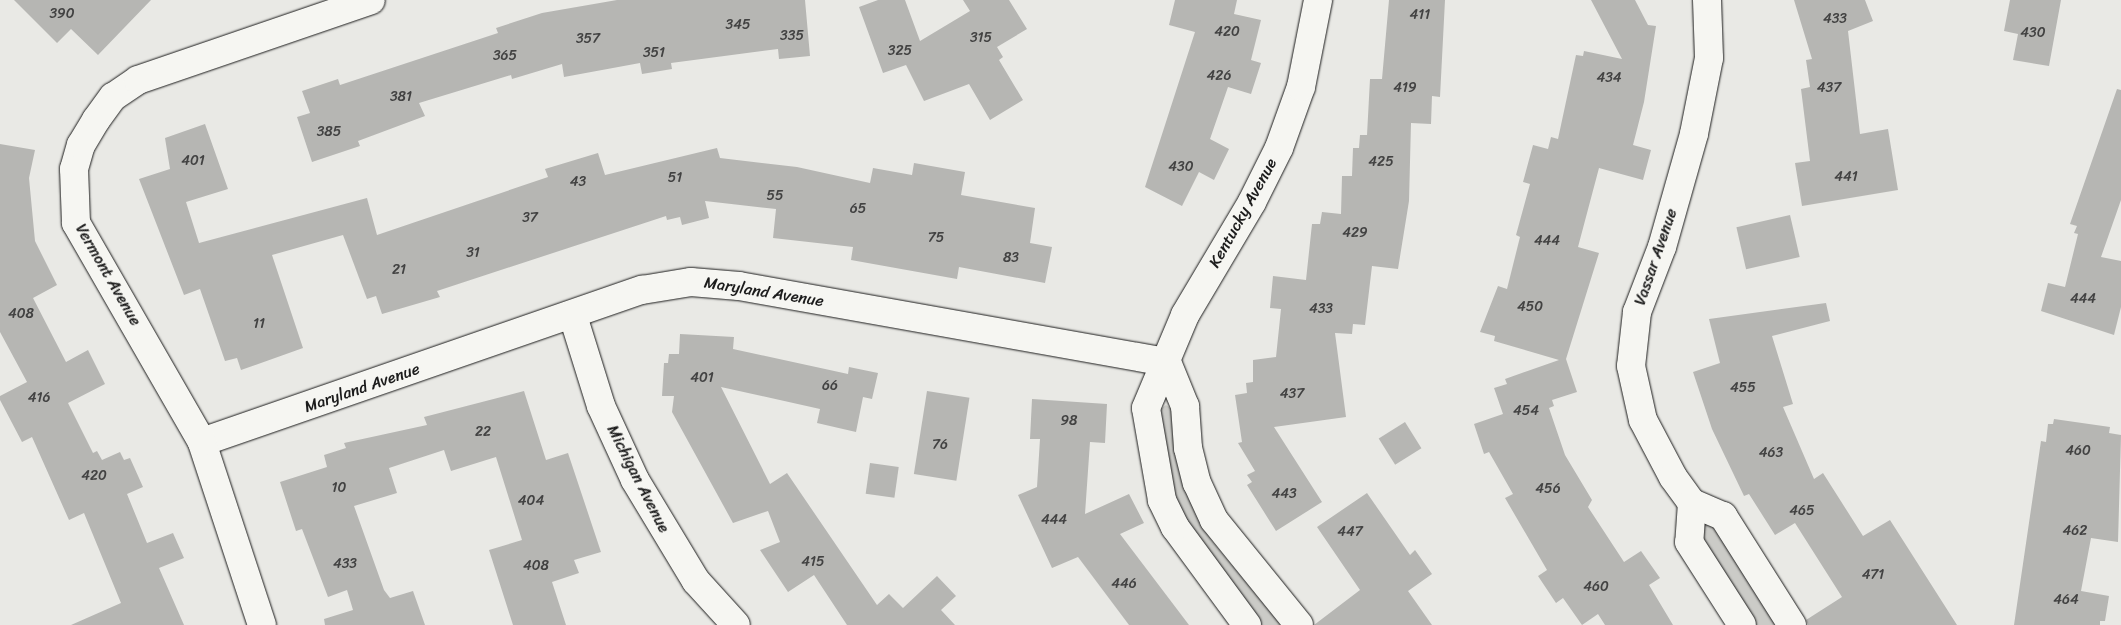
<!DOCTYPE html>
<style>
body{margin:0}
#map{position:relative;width:2121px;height:625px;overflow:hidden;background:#e9e9e5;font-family:Sriracha,sans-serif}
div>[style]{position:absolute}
.green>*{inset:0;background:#cbcbc7}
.building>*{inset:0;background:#b6b6b3;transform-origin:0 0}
.roads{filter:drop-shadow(0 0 1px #1c1c1c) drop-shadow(0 0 1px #1c1c1c)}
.minor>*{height:28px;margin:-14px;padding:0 14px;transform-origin:14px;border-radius:14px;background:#f6f6f2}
span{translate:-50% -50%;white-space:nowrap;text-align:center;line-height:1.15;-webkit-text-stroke:4px #f6f6f2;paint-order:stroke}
.number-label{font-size:14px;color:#424242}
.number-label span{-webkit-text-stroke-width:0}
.street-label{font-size:16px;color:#1c1c1c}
</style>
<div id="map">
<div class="green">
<div style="clip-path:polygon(1166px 405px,1173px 410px,1180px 467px,1192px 505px,1212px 541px,1281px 625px,1262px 625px,1233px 590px,1176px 505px,1159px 410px)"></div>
<div style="clip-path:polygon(1701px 520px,1713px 523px,1780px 625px,1754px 625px,1696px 532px)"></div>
</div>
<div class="building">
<div style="clip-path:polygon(14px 0,151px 0,98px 55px,71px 29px,57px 43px)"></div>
<div style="clip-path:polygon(617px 0,805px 0,810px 56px,779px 59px,778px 49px,671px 63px,672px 69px,642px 74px,640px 63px,564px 77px,562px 64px,512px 79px,511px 75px,419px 103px,425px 116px,358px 141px,360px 146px,312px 162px,297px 117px,310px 113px,302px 91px,338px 79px,340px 85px,498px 33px,496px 28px,542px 13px)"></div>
<div style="clip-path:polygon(878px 0,905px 0,920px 41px,970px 11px,963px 0,1009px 0,1027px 29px,997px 47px,1003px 57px,999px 60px,1023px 100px,990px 120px,969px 84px,924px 101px,906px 65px,883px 73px,859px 7px)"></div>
<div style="clip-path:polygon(1175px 0,1237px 0,1234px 14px,1261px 20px,1251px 60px,1261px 63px,1251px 94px,1228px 87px,1210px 139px,1229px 149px,1214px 180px,1199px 172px,1182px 206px,1145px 187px,1195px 32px,1169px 25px)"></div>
<div style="clip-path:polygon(1389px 0,1445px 0,1440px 97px,1432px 96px,1431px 124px,1411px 123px,1409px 201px,1398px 269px,1372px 266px,1365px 325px,1353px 324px,1352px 334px,1335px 333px,1346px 417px,1274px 427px,1322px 502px,1276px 531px,1247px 485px,1252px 482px,1247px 475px,1255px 471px,1238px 443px,1242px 442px,1235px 395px,1247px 393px,1246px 383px,1253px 382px,1253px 360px,1276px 357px,1281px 309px,1270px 308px,1273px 276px,1306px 280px,1312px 224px,1320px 224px,1322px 212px,1341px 214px,1342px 176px,1352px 176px,1353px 148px,1359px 148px,1360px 135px,1367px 135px,1370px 79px,1382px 79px)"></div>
<div style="clip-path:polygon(1591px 0,1635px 0,1648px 25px,1656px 26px,1644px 102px,1633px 145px,1651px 150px,1643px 180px,1599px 168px,1578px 247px,1599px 253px,1566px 359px,1577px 392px,1552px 400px,1554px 406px,1549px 408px,1565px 455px,1592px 500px,1588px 507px,1624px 562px,1641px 551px,1660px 578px,1649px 585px,1673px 625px,1605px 625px,1598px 614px,1582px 625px,1563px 598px,1556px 603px,1538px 576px,1547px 570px,1505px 498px,1513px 494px,1489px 452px,1484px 454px,1474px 424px,1503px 414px,1494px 388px,1507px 384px,1505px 379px,1559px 360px,1494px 341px,1495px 336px,1480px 332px,1498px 286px,1507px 289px,1520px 237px,1516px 235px,1530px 184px,1523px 182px,1533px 145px,1548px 149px,1551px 137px,1558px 139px,1576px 55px,1583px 56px,1584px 51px,1622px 59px)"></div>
<div style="clip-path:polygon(1794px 0,1865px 0,1873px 21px,1848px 31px,1860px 134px,1888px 129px,1898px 190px,1802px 206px,1795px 163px,1810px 161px,1801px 89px,1810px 87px,1806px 60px,1812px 59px)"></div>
<div style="clip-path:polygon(2010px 0,2061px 0,2049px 66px,2013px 60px,2018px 34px,2004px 31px)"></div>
<div style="clip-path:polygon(2117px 89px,2121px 90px,2121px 200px,2101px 257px,2121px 261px,2121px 307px,2114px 335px,2041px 311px,2048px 283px,2065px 287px,2078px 234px,2074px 233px,2077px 226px,2070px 224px)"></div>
<div style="clip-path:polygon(205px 124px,228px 189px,186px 202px,199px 243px,367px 198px,377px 235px,548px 177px,545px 169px,598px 153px,605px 175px,717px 148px,720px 158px,797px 167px,870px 183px,873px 168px,912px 175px,914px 163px,965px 172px,961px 195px,1035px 208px,1030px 243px,1052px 247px,1045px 283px,959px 267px,957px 279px,851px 260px,853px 247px,773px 238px,776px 209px,705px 201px,709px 218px,682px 225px,680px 217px,667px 220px,666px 216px,437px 291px,440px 297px,382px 314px,376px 296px,367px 299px,343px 235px,272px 255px,303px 348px,241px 370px,237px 358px,225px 361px,200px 289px,184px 295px,139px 179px,170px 169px,165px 138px)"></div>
<div style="clip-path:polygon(0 144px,35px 150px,29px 178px,35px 241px,57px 285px,33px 298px,66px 362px,88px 350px,105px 384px,68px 403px,93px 453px,97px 451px,102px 460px,120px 452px,124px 460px,130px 458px,143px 487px,127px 494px,147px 543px,173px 533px,184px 558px,159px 568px,184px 625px,71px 625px,121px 603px,84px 513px,69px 520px,32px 437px,22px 442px,0 400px,0 396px,27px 382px,0 332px)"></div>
<div style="left:1790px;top:215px;width:43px;height:55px;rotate:77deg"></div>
<div style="clip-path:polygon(1826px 303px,1830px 321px,1772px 336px,1793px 404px,1783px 407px,1814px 479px,1823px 473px,1863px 536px,1890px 520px,1957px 625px,1808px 625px,1806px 620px,1842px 597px,1795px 523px,1775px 535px,1749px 494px,1744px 496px,1712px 429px,1693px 372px,1720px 363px,1709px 319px)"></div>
<div style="clip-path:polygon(680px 334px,734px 337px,733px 349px,848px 374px,849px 367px,878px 373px,872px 399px,863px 397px,856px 432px,817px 423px,820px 409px,721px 387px,770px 484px,787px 473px,877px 605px,889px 594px,903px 608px,937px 576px,956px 596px,941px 610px,955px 625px,847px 625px,814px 575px,788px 592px,760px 550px,780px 542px,768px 511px,733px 523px,672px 412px,674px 396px,662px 396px,664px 363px,668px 363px,669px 354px,679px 354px)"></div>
<div style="clip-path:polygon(524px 391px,546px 460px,568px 453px,601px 552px,574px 560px,579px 573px,552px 582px,566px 625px,513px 625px,489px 550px,522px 540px,496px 457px,451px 471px,444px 450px,389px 468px,397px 493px,354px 506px,384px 590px,390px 598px,413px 591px,425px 625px,325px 625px,324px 619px,353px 610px,347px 590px,328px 597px,302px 529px,296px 531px,280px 482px,327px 467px,324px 455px,346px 448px,344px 443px,427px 425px,424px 417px)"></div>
<div style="left:927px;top:391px;width:43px;height:84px;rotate:9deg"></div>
<div style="clip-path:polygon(1032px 399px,1107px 404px,1105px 443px,1090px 442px,1085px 514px,1129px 494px,1144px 523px,1120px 534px,1189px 625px,1129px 625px,1078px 557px,1052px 568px,1018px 495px,1037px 487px,1040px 439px,1030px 439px)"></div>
<div style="clip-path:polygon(2054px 419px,2110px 427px,2109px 433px,2121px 435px,2118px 542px,2091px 538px,2081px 591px,2109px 596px,2105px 621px,2100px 621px,2100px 625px,2014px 625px,2041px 441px,2046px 442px,2048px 424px,2053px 424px)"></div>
<div style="left:1405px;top:422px;width:31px;height:31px;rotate:58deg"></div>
<div style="left:870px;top:463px;width:29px;height:31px;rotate:8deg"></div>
<div style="clip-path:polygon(1367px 493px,1410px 555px,1415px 550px,1432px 574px,1408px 591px,1432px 625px,1314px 625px,1360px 590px,1317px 527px)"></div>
</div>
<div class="roads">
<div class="minor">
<div style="left:1707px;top:0;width:58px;rotate:88deg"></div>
<div style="left:1709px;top:58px;width:77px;rotate:101.2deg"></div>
<div style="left:1694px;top:134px;width:117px;rotate:105.8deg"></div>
<div style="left:1662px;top:247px;width:70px;rotate:111deg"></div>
<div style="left:1637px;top:312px;width:54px;rotate:96.3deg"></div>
<div style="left:1631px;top:366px;width:55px;rotate:77.5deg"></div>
<div style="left:1643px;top:420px;width:64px;rotate:62.2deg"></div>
<div style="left:1673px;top:477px;width:32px;rotate:54deg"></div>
<div style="left:1692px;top:503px;width:34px;rotate:23deg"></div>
<div style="left:1723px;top:516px;width:129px;rotate:57.7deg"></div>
<div style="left:573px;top:316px;width:94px;rotate:72.7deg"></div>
<div style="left:601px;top:406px;width:81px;rotate:65.3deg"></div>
<div style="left:635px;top:480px;width:118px;rotate:58.9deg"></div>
<div style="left:696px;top:581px;width:59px;rotate:47.7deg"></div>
<div style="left:1167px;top:362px;width:48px;rotate:67.8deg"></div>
<div style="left:1185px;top:406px;width:42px;rotate:85.9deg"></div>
<div style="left:1188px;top:448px;width:36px;rotate:76deg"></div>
<div style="left:1197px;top:483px;width:41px;rotate:65.3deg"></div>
<div style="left:1214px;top:520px;width:135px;rotate:51deg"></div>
<div style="left:202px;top:442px;width:466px;rotate:-19.1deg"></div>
<div style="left:642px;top:290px;width:50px;rotate:-9.3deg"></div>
<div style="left:691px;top:282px;width:48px;rotate:4.8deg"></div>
<div style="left:739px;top:286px;width:435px;rotate:10.1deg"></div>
<div style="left:1692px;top:503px;width:39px;rotate:94deg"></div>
<div style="left:1689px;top:542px;width:98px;rotate:57.4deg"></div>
<div style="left:262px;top:625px;width:193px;rotate:-108.2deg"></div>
<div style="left:202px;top:442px;width:253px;rotate:-119.9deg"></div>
<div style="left:76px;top:223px;width:54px;rotate:-92.1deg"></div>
<div style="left:74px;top:169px;width:25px;rotate:-74deg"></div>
<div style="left:81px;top:145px;width:29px;rotate:-59deg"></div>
<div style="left:96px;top:120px;width:29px;rotate:-54deg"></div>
<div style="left:113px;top:97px;width:30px;rotate:-34deg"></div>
<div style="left:138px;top:80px;width:246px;rotate:-18.9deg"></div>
<div style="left:1247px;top:625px;width:122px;rotate:-126.3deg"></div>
<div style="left:1175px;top:527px;width:30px;rotate:-116deg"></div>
<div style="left:1162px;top:500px;width:93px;rotate:-99.9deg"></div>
<div style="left:1146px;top:408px;width:101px;rotate:-67.2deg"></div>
<div style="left:1185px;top:315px;width:131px;rotate:-59.3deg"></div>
<div style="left:1252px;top:202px;width:60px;rotate:-63.4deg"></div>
<div style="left:1279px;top:148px;width:65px;rotate:-70.2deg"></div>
<div style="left:1301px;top:87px;width:89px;rotate:-78.9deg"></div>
</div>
</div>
<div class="number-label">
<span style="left:62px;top:14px">390</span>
<span style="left:1420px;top:15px">411</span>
<span style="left:1835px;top:19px">433</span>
<span style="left:738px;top:25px">345</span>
<span style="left:1227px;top:32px">420</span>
<span style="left:2033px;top:33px">430</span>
<span style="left:792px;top:36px">335</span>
<span style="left:981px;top:38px">315</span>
<span style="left:588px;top:39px">357</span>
<span style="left:900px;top:51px">325</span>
<span style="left:654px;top:53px">351</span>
<span style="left:505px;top:56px">365</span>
<span style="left:1219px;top:76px">426</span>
<span style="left:1609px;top:78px">434</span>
<span style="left:1405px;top:88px">419</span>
<span style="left:1829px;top:88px">437</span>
<span style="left:401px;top:97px">381</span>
<span style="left:329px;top:132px">385</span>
<span style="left:193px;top:161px">401</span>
<span style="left:1381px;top:162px">425</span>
<span style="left:1181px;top:167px">430</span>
<span style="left:1846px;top:177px">441</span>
<span style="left:675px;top:178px">51</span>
<span style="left:578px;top:182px">43</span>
<span style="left:775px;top:196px">55</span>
<span style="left:858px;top:209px">65</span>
<span style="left:530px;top:218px">37</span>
<span style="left:1355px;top:233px">429</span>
<span style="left:936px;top:238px">75</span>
<span style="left:1547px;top:241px">444</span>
<span style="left:473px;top:253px">31</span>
<span style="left:1011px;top:258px">83</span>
<span style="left:399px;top:270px">21</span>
<span style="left:2083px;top:299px">444</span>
<span style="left:1530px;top:307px">450</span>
<span style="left:1321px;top:309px">433</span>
<span style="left:21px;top:314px">408</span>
<span style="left:259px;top:324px">11</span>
<span style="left:702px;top:378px">401</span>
<span style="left:830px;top:386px">66</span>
<span style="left:1743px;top:388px">455</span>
<span style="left:1292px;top:394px">437</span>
<span style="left:39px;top:398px">416</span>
<span style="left:1526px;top:411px">454</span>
<span style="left:1069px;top:421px">98</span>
<span style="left:483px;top:432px">22</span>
<span style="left:940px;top:445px">76</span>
<span style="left:2078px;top:451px">460</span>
<span style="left:1771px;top:453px">463</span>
<span style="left:94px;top:476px">420</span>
<span style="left:339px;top:488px">10</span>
<span style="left:1548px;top:489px">456</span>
<span style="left:1284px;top:494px">443</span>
<span style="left:531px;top:501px">404</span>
<span style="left:1802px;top:511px">465</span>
<span style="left:1054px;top:520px">444</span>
<span style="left:2075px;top:531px">462</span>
<span style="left:1350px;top:532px">447</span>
<span style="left:813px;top:562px">415</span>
<span style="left:345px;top:564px">433</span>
<span style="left:536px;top:566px">408</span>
<span style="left:1873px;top:575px">471</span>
<span style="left:1124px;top:584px">446</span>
<span style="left:1596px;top:587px">460</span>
<span style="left:2066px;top:600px">464</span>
</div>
<div class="street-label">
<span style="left:1243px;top:213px;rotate:-61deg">Kentucky Avenue</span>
<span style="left:1656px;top:257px;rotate:-71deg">Vassar Avenue</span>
<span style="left:108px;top:275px;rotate:60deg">Vermont Avenue</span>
<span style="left:764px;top:292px;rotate:9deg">Maryland Avenue</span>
<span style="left:362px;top:388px;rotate:-19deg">Maryland Avenue</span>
<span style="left:638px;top:479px;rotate:63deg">Michigan Avenue</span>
</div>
</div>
